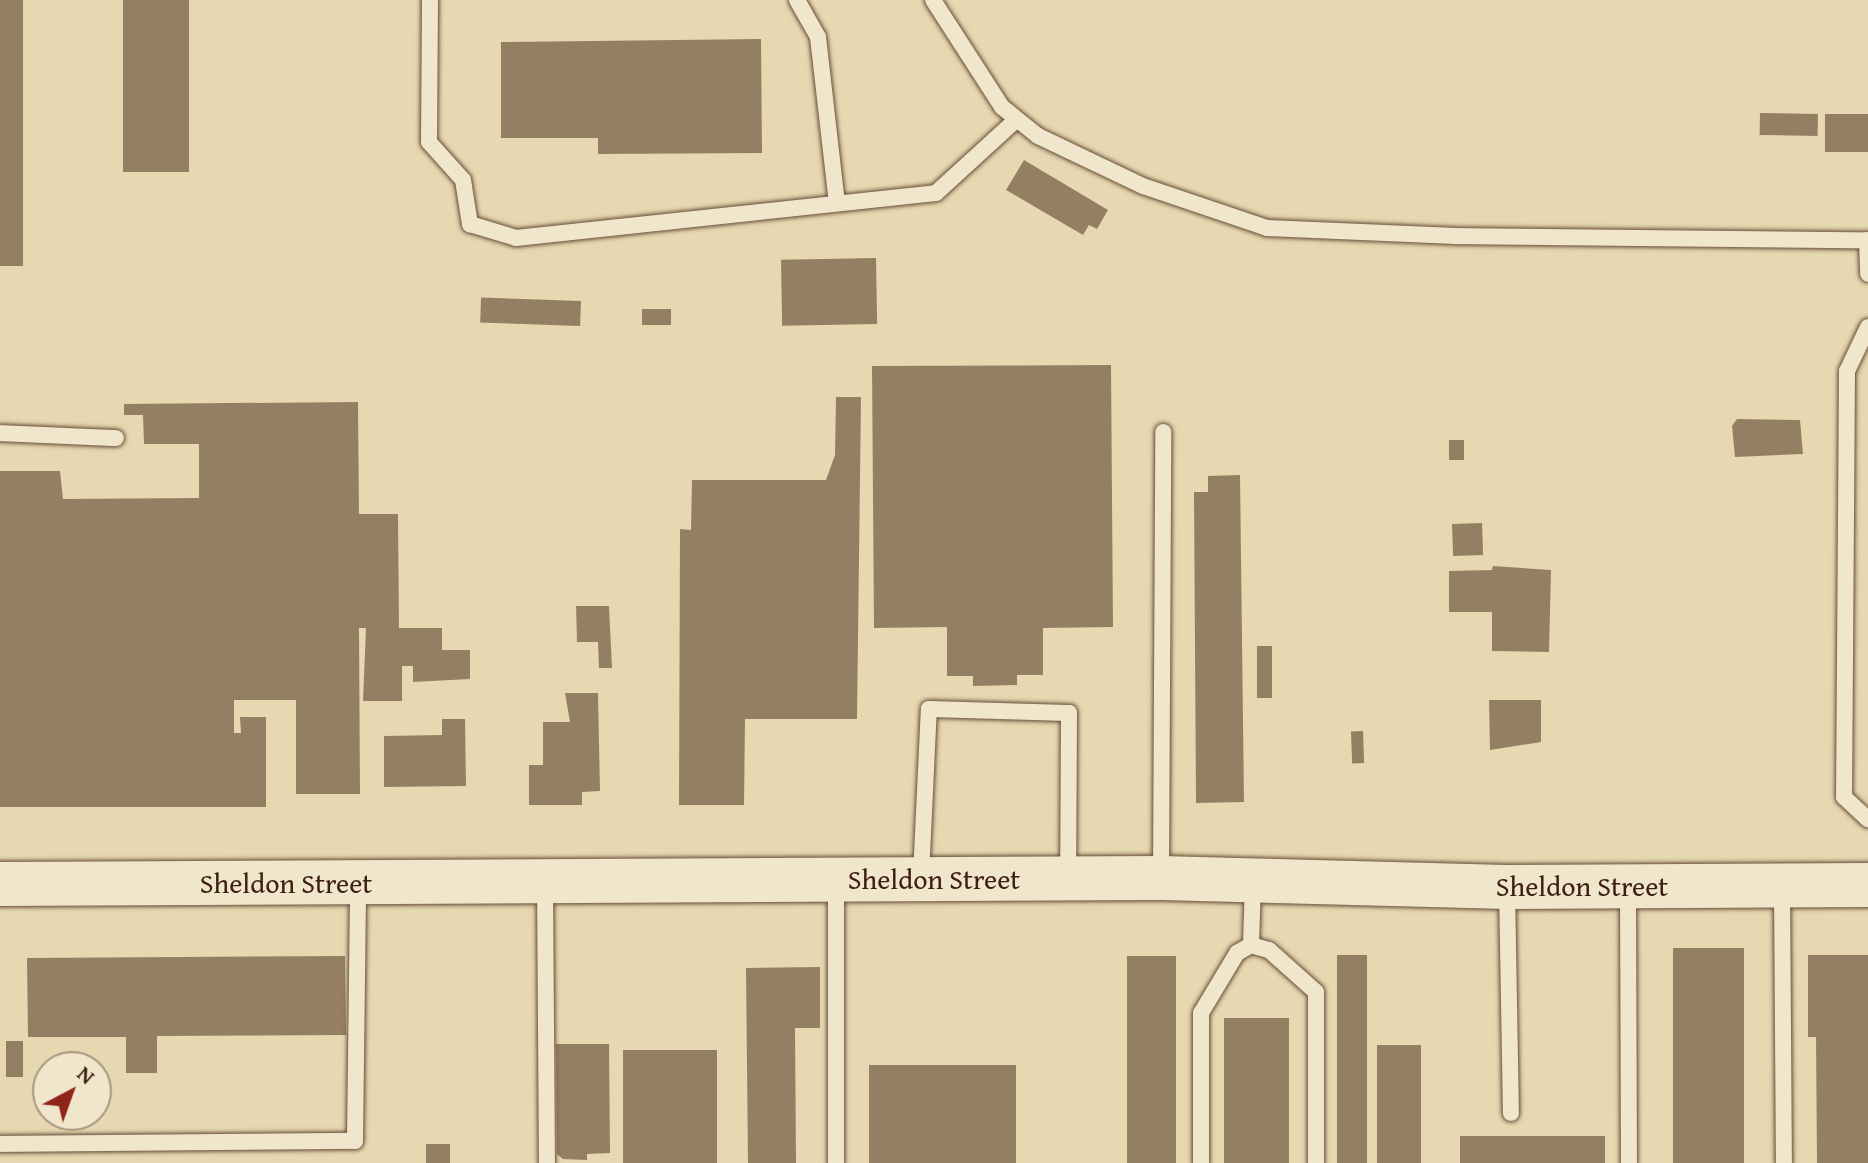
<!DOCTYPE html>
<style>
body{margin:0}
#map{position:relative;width:1868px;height:1163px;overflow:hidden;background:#e6d8b0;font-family:"Gentium Book Plus",serif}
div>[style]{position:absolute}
.building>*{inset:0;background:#957f63;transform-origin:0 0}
.roads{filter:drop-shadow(0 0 2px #684c38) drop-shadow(0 0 2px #684c38)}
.lane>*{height:16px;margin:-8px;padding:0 8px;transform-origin:8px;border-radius:8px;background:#efe6cc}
.secondary>*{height:44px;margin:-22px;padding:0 22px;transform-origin:22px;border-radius:22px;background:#efe6cc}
span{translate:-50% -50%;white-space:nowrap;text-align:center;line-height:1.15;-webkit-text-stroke:6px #efe6cc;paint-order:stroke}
.street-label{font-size:28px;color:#3e1e10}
.north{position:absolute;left:32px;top:1051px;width:80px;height:80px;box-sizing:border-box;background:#efe6cc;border:2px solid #a89681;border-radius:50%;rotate:41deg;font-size:22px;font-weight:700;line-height:32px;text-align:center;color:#3e1e10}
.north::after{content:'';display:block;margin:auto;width:28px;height:36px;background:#8f2418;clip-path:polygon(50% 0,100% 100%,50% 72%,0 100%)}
</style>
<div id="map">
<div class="building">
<div style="left:0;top:0;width:23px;height:266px"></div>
<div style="left:123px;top:0;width:66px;height:172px"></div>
<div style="clip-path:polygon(761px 39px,762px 153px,598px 154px,598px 138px,501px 138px,501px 42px)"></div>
<div style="left:1760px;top:113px;width:58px;height:22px;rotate:1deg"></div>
<div style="left:1825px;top:114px;width:43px;height:38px"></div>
<div style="clip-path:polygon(1024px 160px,1108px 210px,1097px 229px,1089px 225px,1083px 235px,1006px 190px)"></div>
<div style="left:876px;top:258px;width:66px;height:95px;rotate:89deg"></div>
<div style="left:581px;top:301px;width:25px;height:100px;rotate:92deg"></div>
<div style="left:642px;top:309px;width:29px;height:16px"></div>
<div style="clip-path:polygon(1111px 365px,1113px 627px,1043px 628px,1043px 675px,1017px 675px,1017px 685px,973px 686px,973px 676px,947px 676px,947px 627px,874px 628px,872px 366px)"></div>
<div style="clip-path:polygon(836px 397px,861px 397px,857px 719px,745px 719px,744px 805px,679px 805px,680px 529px,691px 530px,692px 480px,826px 480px,835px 455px)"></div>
<div style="clip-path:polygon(358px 402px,359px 514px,398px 514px,399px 628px,442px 628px,442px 650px,470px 650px,470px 679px,413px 682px,413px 666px,402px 666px,402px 701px,363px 701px,366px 628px,359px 628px,360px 794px,296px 794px,296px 700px,234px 700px,234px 733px,241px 733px,240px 717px,266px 717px,266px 807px,0 807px,0 471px,60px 471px,63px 499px,199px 498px,199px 444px,144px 444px,143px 415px,124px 415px,124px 404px)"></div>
<div style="clip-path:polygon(1737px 419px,1800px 420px,1803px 454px,1735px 457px,1732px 426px)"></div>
<div style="left:1449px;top:440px;width:15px;height:20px"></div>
<div style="clip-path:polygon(1240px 475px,1244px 802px,1196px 803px,1194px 492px,1208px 492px,1208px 476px)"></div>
<div style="left:1482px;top:523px;width:32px;height:30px;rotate:88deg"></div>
<div style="clip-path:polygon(1493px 566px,1551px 570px,1549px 652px,1492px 651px,1492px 612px,1449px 612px,1449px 571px,1492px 570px)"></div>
<div style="clip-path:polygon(576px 606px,609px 606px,612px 668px,599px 668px,598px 642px,577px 642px)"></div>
<div style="left:1257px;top:646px;width:15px;height:52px"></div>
<div style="clip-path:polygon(565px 693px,598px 693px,600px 791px,582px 792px,582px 805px,529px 805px,529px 765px,543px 765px,543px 722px,570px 722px)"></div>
<div style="clip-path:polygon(1489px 700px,1541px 700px,1541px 742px,1490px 750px)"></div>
<div style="clip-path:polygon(442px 719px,465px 719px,466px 786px,384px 787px,384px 736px,442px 735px)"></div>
<div style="left:1363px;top:731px;width:32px;height:12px;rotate:88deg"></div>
<div style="left:1673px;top:948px;width:71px;height:215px"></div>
<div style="left:1337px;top:955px;width:30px;height:208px"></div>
<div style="clip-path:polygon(1808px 955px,1868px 955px,1868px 1163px,1817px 1163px,1816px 1037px,1808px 1037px)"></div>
<div style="clip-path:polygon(345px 956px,346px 1035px,157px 1036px,157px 1073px,126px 1073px,126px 1037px,28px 1037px,27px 958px)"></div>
<div style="left:1127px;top:956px;width:49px;height:207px"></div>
<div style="clip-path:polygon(820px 967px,820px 1028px,795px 1028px,796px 1163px,748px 1163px,746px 968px)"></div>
<div style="left:1224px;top:1018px;width:65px;height:145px"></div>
<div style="left:6px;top:1041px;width:17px;height:36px"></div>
<div style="clip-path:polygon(556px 1044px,609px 1044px,610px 1153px,587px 1154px,587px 1160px,563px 1159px,557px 1154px)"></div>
<div style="left:1377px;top:1045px;width:44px;height:118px"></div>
<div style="left:717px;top:1050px;width:113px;height:94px;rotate:90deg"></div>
<div style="left:1016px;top:1065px;width:98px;height:147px;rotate:90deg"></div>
<div style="left:1460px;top:1136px;width:145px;height:27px"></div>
<div style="left:450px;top:1144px;width:19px;height:24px;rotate:90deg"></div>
</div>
<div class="roads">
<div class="lane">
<div style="left:430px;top:0;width:142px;rotate:90.4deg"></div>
<div style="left:429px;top:142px;width:51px;rotate:48.2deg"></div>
<div style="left:463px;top:180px;width:45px;rotate:81deg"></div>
<div style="left:470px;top:224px;width:48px;rotate:16.9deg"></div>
<div style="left:516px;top:238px;width:422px;rotate:-6.1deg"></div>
<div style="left:936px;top:193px;width:108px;rotate:-42.4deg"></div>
<div style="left:797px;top:0;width:43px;rotate:60.4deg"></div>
<div style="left:818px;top:37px;width:167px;rotate:83.5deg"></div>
<div style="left:933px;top:0;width:127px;rotate:57.2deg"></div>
<div style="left:1002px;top:107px;width:46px;rotate:38.9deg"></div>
<div style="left:1038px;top:136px;width:116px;rotate:25.5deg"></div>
<div style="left:1143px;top:186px;width:131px;rotate:18.7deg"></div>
<div style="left:1267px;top:228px;width:189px;rotate:2.4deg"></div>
<div style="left:1456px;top:236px;width:412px;rotate:0.6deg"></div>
<div style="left:1867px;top:240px;width:34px;rotate:88deg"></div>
<div style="left:1868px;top:327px;width:49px;rotate:115.5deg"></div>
<div style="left:1847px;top:371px;width:426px;rotate:90.4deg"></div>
<div style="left:1844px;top:797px;width:33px;rotate:43deg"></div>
<div style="left:0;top:433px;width:116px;rotate:2.5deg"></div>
<div style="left:921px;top:876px;width:167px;rotate:-87.3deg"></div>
<div style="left:929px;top:709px;width:140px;rotate:1.6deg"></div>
<div style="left:1069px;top:713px;width:165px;rotate:90.3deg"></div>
<div style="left:1161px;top:876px;width:444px;rotate:-89.7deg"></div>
<div style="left:836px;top:880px;width:283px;rotate:90deg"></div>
<div style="left:545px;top:882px;width:281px;rotate:89.6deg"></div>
<div style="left:1628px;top:887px;width:276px;rotate:89.8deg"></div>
<div style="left:1782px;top:887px;width:276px;rotate:89.6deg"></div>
<div style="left:1507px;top:888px;width:225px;rotate:89deg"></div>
<div style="left:1251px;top:945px;width:62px;rotate:-88.2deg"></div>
<div style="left:0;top:1144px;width:355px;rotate:-0.5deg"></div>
<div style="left:355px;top:1141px;width:256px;rotate:-89.3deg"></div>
<div style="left:1201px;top:1163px;width:150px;rotate:-90deg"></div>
<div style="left:1201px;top:1013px;width:70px;rotate:-59deg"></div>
<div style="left:1237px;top:953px;width:16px;rotate:-30deg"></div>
<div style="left:1251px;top:945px;width:19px;rotate:16deg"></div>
<div style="left:1269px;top:950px;width:63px;rotate:41.8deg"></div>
<div style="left:1316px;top:992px;width:171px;rotate:90deg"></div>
</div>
<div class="secondary">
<div style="left:0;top:884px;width:1161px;rotate:-0.3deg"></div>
<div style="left:1161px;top:878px;width:346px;rotate:1.5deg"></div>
<div style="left:1507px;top:887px;width:361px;rotate:-0.3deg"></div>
</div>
</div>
<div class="street-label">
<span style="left:934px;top:879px">Sheldon Street</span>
<span style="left:286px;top:883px">Sheldon Street</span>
<span style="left:1582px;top:886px">Sheldon Street</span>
</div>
<div class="north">N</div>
</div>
